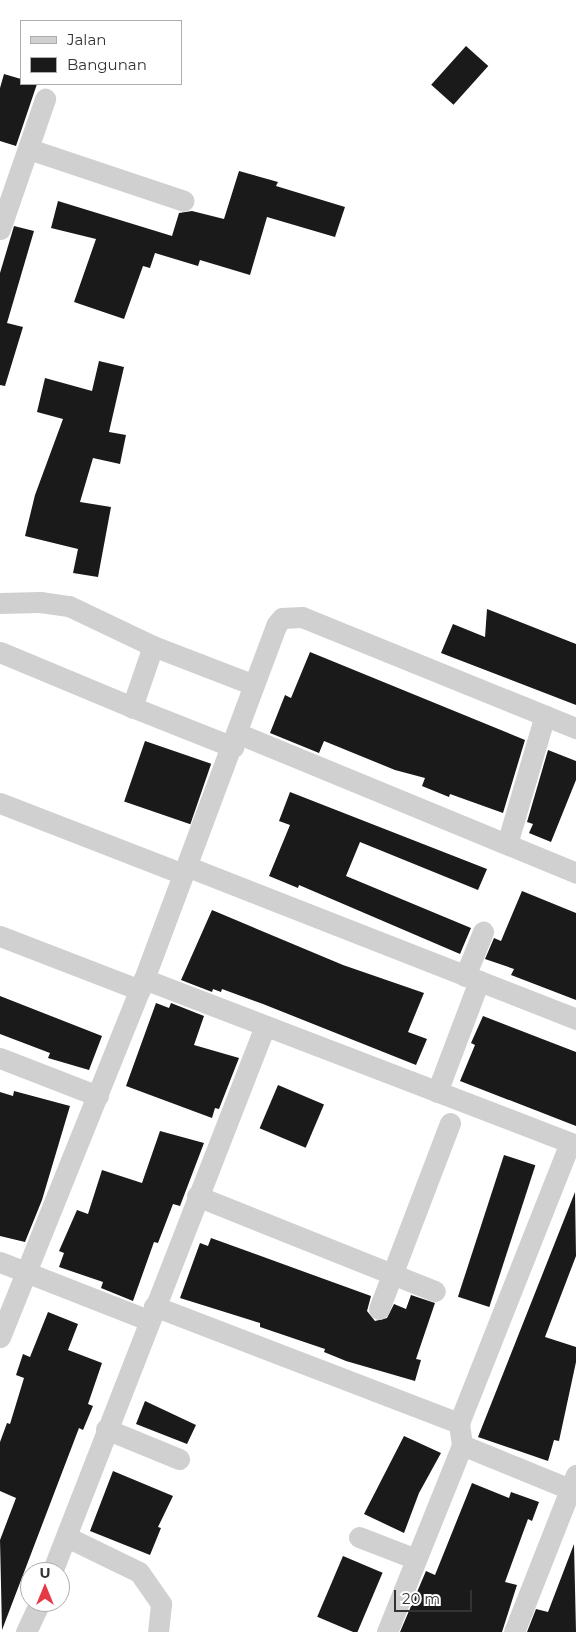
<!DOCTYPE html>
<style>
body{margin:0}
#map{position:relative;width:576px;height:1632px;overflow:hidden;background:#fff;font-family:Montserrat,sans-serif}
div>[style]{position:absolute}
.building>*{inset:0;background:#1a1a1a;transform-origin:0 0}
.minor>*{height:21px;margin:-10.5px;padding:0 10.5px;transform-origin:10.5px;border-radius:10.5px;background:#d0d0d0}
span{translate:-50% -50%;white-space:nowrap;text-align:center;line-height:1.15;-webkit-text-stroke:5px #fff;paint-order:stroke}
.legend{position:absolute;left:20px;top:20px;width:162px;height:65px;box-sizing:border-box;background:#fff;border:1px solid #adadad;margin:0;padding:6px 9px;list-style:none;font-size:15px;color:#333}
.legend li{display:flex;align-items:center;gap:10px;height:25px}
.legend b{width:25px;border:1px solid #adadad}
.north{position:absolute;left:20px;top:1562px;width:50px;height:50px;box-sizing:border-box;background:#fff;border:1px solid #adadad;border-radius:50%;rotate:0deg;font-size:14px;font-weight:700;line-height:20px;text-align:center;color:#333}
.north::after{content:'';display:block;margin:auto;width:18px;height:22px;background:#e63946;clip-path:polygon(50% 0,100% 100%,50% 72%,0 100%)}
.scale{position:absolute;left:394px;top:1590px;width:78px;height:22px;box-sizing:border-box;border:2px solid #333;border-top:0;padding-left:6px;font-size:15px;line-height:18px;white-space:nowrap;color:#333;-webkit-text-stroke:4px #fff;paint-order:stroke}
</style>
<div id="map">
<div class="building">
<div style="left:466px;top:46px;width:30px;height:52px;rotate:42deg"></div>
<div style="clip-path:polygon(4px 74px,21px 79px,21px 84px,37px 84px,16px 146px,0 141px,0 88px)"></div>
<div style="clip-path:polygon(239px 171px,278px 182px,276px 186px,345px 207px,335px 237px,267px 217px,250px 275px,200px 260px,198px 266px,155px 253px,150px 268px,143px 266px,124px 319px,74px 302px,96px 239px,51px 228px,58px 201px,172px 236px,179px 213px,192px 211px,224px 219px)"></div>
<div style="clip-path:polygon(14px 226px,34px 231px,7px 323px,23px 327px,5px 386px,0 385px,0 273px)"></div>
<div style="clip-path:polygon(99px 361px,124px 367px,109px 432px,126px 435px,120px 464px,93px 458px,80px 502px,111px 507px,98px 577px,73px 573px,78px 549px,25px 536px,35px 495px,63px 419px,37px 412px,45px 378px,92px 391px)"></div>
<div style="clip-path:polygon(487px 609px,576px 644px,576px 705px,441px 653px,453px 624px,485px 637px)"></div>
<div style="clip-path:polygon(310px 652px,525px 740px,503px 813px,450px 794px,449px 797px,422px 786px,425px 778px,395px 770px,324px 741px,319px 753px,270px 733px,285px 695px,291px 698px)"></div>
<div style="left:145px;top:741px;width:70px;height:64px;rotate:19deg"></div>
<div style="clip-path:polygon(548px 750px,576px 761px,576px 780px,551px 842px,529px 833px,533px 824px,527px 822px)"></div>
<div style="clip-path:polygon(290px 792px,487px 869px,478px 890px,360px 842px,346px 876px,471px 928px,460px 954px,299px 885px,298px 888px,269px 876px,290px 825px,279px 821px)"></div>
<div style="clip-path:polygon(522px 891px,576px 913px,576px 1000px,511px 975px,514px 969px,485px 959px,494px 938px,501px 941px)"></div>
<div style="clip-path:polygon(212px 910px,343px 965px,424px 993px,408px 1032px,427px 1039px,416px 1065px,263px 1004px,222px 989px,221px 992px,213px 989px,212px 992px,181px 980px)"></div>
<div style="clip-path:polygon(0 996px,102px 1036px,89px 1070px,48px 1058px,50px 1053px,0 1034px)"></div>
<div style="clip-path:polygon(156px 1003px,169px 1008px,171px 1003px,204px 1016px,194px 1045px,239px 1058px,219px 1109px,215px 1108px,212px 1118px,126px 1086px)"></div>
<div style="clip-path:polygon(483px 1016px,576px 1052px,576px 1126px,460px 1081px,475px 1045px,471px 1043px)"></div>
<div style="left:278px;top:1085px;width:50px;height:47px;rotate:23deg"></div>
<div style="clip-path:polygon(14px 1091px,70px 1106px,42px 1200px,25px 1242px,0 1236px,0 1092px,13px 1096px)"></div>
<div style="clip-path:polygon(160px 1131px,204px 1143px,180px 1206px,173px 1204px,158px 1243px,154px 1242px,133px 1301px,101px 1288px,103px 1282px,59px 1267px,64px 1253px,59px 1251px,77px 1210px,88px 1214px,102px 1170px,142px 1183px)"></div>
<div style="left:504px;top:1155px;width:33px;height:149px;rotate:18deg"></div>
<div style="clip-path:polygon(575px 1192px,576px 1256px,545px 1337px,576px 1347px,576px 1362px,559px 1441px,554px 1440px,548px 1461px,478px 1437px)"></div>
<div style="clip-path:polygon(211px 1238px,371px 1296px,367px 1311px,375px 1321px,387px 1318px,394px 1304px,406px 1309px,411px 1295px,435px 1303px,416px 1359px,421px 1360px,415px 1381px,346px 1361px,324px 1352px,325px 1349px,260px 1327px,260px 1323px,180px 1298px,200px 1243px,208px 1246px)"></div>
<div style="clip-path:polygon(48px 1312px,78px 1324px,68px 1350px,102px 1363px,88px 1404px,93px 1406px,83px 1430px,79px 1428px,2px 1630px,0 1540px,16px 1498px,0 1491px,0 1442px,7px 1423px,10px 1424px,24px 1378px,16px 1375px,23px 1354px,30px 1357px)"></div>
<div style="clip-path:polygon(145px 1401px,196px 1425px,187px 1444px,136px 1424px)"></div>
<div style="clip-path:polygon(404px 1436px,441px 1453px,419px 1493px,404px 1533px,364px 1514px)"></div>
<div style="clip-path:polygon(113px 1471px,173px 1496px,158px 1527px,161px 1528px,150px 1555px,90px 1531px)"></div>
<div style="clip-path:polygon(472px 1483px,509px 1498px,511px 1492px,539px 1502px,532px 1521px,528px 1519px,505px 1582px,517px 1585px,502px 1632px,400px 1632px,426px 1571px,435px 1575px)"></div>
<div style="clip-path:polygon(574px 1544px,576px 1632px,527px 1632px,536px 1609px,548px 1612px)"></div>
<div style="left:343px;top:1556px;width:43px;height:66px;rotate:23deg"></div>
</div>
<div class="minor">
<div style="left:29px;top:149px;width:163px;rotate:18.5deg"></div>
<div style="left:0;top:229px;width:138px;rotate:-70.9deg"></div>
<div style="left:0;top:603px;width:40px;rotate:-1.4deg"></div>
<div style="left:40px;top:602px;width:29px;rotate:8deg"></div>
<div style="left:69px;top:606px;width:93px;rotate:25.5deg"></div>
<div style="left:153px;top:646px;width:108px;rotate:21.1deg"></div>
<div style="left:153px;top:646px;width:65px;rotate:109deg"></div>
<div style="left:132px;top:707px;width:109px;rotate:21.6deg"></div>
<div style="left:0;top:652px;width:143px;rotate:22.6deg"></div>
<div style="left:237px;top:733px;width:367px;rotate:22.4deg"></div>
<div style="left:0;top:803px;width:196px;rotate:21.2deg"></div>
<div style="left:507px;top:844px;width:134px;rotate:-73.6deg"></div>
<div style="left:186px;top:866px;width:419px;rotate:21.4deg"></div>
<div style="left:0;top:936px;width:150px;rotate:21.1deg"></div>
<div style="left:465px;top:976px;width:48px;rotate:-67.8deg"></div>
<div style="left:144px;top:979px;width:463px;rotate:21deg"></div>
<div style="left:0;top:1058px;width:105px;rotate:21.2deg"></div>
<div style="left:437px;top:1092px;width:119px;rotate:-69.3deg"></div>
<div style="left:197px;top:1196px;width:256px;rotate:21.8deg"></div>
<div style="left:0;top:1262px;width:159px;rotate:21.4deg"></div>
<div style="left:154px;top:1306px;width:327px;rotate:21deg"></div>
<div style="left:379px;top:1309px;width:199px;rotate:-69.1deg"></div>
<div style="left:0;top:1337px;width:386px;rotate:-68.1deg"></div>
<div style="left:144px;top:979px;width:379px;rotate:-69.5deg"></div>
<div style="left:277px;top:624px;width:8px;rotate:-50deg"></div>
<div style="left:282px;top:618px;width:20px;rotate:-3deg"></div>
<div style="left:302px;top:617px;width:296px;rotate:22.1deg"></div>
<div style="left:106px;top:1429px;width:79px;rotate:22.3deg"></div>
<div style="left:462px;top:1445px;width:117px;rotate:22.2deg"></div>
<div style="left:67px;top:1537px;width:80px;rotate:25.9deg"></div>
<div style="left:139px;top:1572px;width:39px;rotate:55deg"></div>
<div style="left:161px;top:1604px;width:28px;rotate:96deg"></div>
<div style="left:359px;top:1537px;width:61px;rotate:21.1deg"></div>
<div style="left:52px;top:1572px;width:586px;rotate:-68.69deg"></div>
<div style="left:26px;top:1632px;width:33px;rotate:-65deg"></div>
<div style="left:387px;top:1632px;width:201px;rotate:-68.1deg"></div>
<div style="left:462px;top:1445px;width:22px;rotate:-98deg"></div>
<div style="left:459px;top:1423px;width:301px;rotate:-68.4deg"></div>
<div style="left:514px;top:1632px;width:169px;rotate:-68.5deg"></div>
</div>
<ul class="legend">
<li><b style="height:6px;background:#d0d0d0"></b>Jalan</li>
<li><b style="height:14px;background:#1a1a1a"></b>Bangunan</li>
</ul>
<div class="north">U</div>
<div class="scale">20 m</div>
</div>
